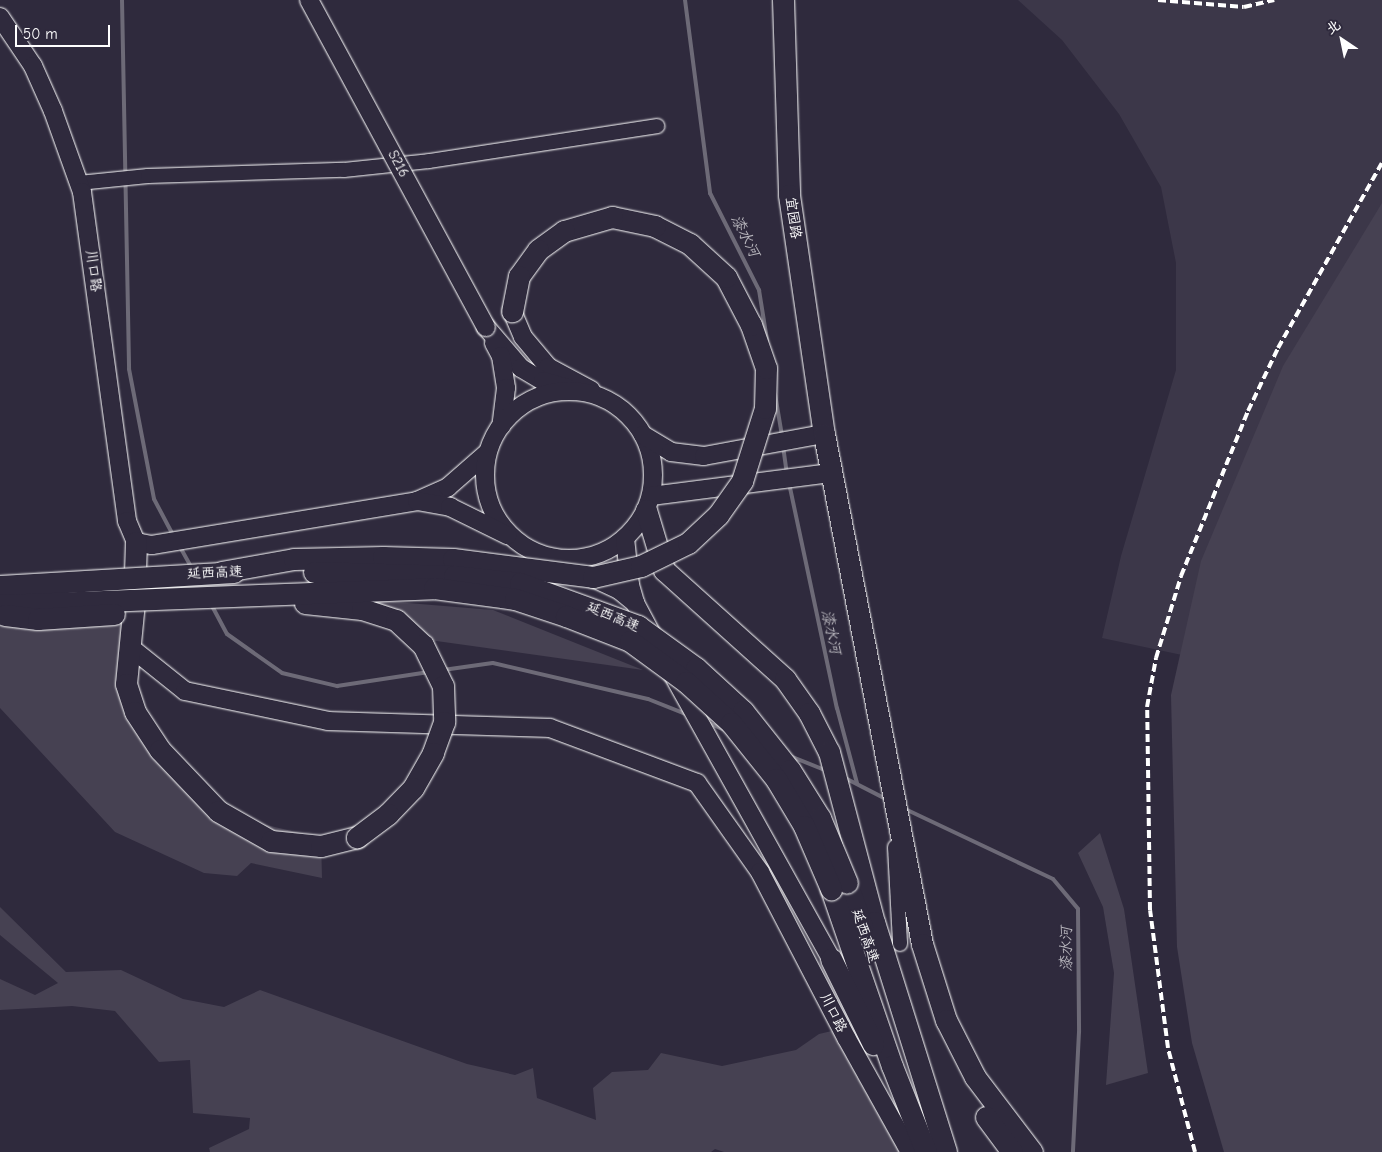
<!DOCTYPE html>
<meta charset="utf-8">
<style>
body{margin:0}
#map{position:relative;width:1382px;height:1152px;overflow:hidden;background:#2f2a3d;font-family:"Comic Neue","LXGW WenKai TC",sans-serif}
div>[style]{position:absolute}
.built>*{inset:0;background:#3c3749}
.green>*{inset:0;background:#464152}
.stream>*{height:4px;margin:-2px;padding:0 2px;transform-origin:2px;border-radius:2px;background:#6d6a77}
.roads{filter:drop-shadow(0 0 1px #fff) drop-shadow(0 0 1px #fff)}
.minor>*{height:14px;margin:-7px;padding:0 7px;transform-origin:7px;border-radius:7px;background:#2f2a3d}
.major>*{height:18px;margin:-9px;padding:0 9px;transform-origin:9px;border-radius:9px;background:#2f2a3d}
.major>.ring{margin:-9px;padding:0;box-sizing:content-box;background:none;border:18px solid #2f2a3d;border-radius:50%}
.highway>*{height:21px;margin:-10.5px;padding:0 10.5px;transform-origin:10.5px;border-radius:10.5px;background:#2f2a3d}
.rail>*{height:4px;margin-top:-2px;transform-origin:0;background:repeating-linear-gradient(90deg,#fff 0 8px,transparent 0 12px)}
.bridges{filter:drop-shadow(0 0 1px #fff) drop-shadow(0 0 1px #fff)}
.major-bridge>*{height:18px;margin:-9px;padding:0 9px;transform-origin:9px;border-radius:9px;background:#2f2a3d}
.highway-bridge>*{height:21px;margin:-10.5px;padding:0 10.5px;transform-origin:10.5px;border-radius:10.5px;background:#2f2a3d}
span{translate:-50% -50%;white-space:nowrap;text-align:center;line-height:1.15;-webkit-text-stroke:4px #2f2a3d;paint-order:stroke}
.street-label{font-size:14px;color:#fff}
.water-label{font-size:15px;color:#b6b4bb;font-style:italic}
.north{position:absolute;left:1317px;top:15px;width:50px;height:50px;-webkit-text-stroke:4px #2f2a3d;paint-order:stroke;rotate:326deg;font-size:14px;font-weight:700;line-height:20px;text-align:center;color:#fff}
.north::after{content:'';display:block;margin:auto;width:18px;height:22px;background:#fff;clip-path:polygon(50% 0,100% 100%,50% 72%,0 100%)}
.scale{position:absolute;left:15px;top:25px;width:95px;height:22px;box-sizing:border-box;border:2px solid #fff;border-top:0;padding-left:6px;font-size:15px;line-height:18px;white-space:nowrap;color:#fff;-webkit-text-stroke:4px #2f2a3d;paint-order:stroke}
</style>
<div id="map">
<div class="built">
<div style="clip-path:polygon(1018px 0,1382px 0,1382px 214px,1182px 655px,1102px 638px,1121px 556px,1176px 370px,1176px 263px,1161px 187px,1119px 114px,1062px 40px)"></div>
</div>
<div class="green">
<div style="clip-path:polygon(1382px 203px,1382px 1152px,1224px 1152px,1192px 1043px,1177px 947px,1171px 695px,1201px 561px,1283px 366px)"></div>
<div style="clip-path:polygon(359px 599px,493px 610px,643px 670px,422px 639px)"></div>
<div style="clip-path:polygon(123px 611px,123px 690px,154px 746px,246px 820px,321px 838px,322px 878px,251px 863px,237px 876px,204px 873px,115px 832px,0 708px,0 616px)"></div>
<div style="clip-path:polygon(1100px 833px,1124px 909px,1148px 1073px,1106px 1085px,1114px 973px,1103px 907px,1078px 853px)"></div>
<div style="clip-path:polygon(0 907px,66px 972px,121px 970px,183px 999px,224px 1007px,260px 990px,467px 1064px,515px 1075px,533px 1068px,537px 1098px,596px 1120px,593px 1088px,612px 1072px,648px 1070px,661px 1053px,722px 1066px,796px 1050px,819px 1034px,836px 1030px,900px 1152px,724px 1152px,715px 1149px,711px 1152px,210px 1152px,209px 1148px,249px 1129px,250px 1118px,193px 1113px,190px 1060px,159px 1062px,115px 1011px,72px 1006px,0 1010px,0 979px,35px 995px,58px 983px,0 935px)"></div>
</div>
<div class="stream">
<div style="left:122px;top:0;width:369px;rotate:88.9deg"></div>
<div style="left:129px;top:369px;width:132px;rotate:79.1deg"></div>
<div style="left:154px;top:499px;width:43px;rotate:62.2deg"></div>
<div style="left:685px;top:0;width:195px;rotate:82.6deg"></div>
<div style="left:710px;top:193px;width:109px;rotate:63.2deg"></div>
<div style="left:759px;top:290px;width:51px;rotate:80.9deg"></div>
<div style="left:775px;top:394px;width:43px;rotate:80.5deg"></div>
<div style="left:783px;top:446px;width:28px;rotate:82deg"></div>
<div style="left:789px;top:483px;width:230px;rotate:78deg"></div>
<div style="left:837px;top:708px;width:78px;rotate:75.1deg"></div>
<div style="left:179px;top:545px;width:25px;rotate:61deg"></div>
<div style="left:211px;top:604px;width:34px;rotate:62deg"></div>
<div style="left:227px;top:634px;width:67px;rotate:35.3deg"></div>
<div style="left:282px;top:673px;width:57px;rotate:13.3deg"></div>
<div style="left:337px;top:686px;width:93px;rotate:-8.7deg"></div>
<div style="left:443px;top:670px;width:50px;rotate:-8deg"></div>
<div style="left:493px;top:663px;width:159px;rotate:13.1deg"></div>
<div style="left:648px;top:699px;width:43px;rotate:21.8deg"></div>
<div style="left:706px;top:722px;width:21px;rotate:23deg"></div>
<div style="left:790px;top:756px;width:40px;rotate:22deg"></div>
<div style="left:843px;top:777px;width:48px;rotate:27.1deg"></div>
<div style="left:903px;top:808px;width:166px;rotate:25.3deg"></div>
<div style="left:1053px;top:879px;width:39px;rotate:50deg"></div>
<div style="left:1078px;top:909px;width:123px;rotate:89.5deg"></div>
<div style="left:1079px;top:1032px;width:120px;rotate:92.9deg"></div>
</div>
<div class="roads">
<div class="minor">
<div style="left:79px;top:183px;width:69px;rotate:-5.8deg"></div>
<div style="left:148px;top:176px;width:196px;rotate:-1.8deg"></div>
<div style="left:344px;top:170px;width:85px;rotate:-6deg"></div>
<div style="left:429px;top:161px;width:231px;rotate:-8.7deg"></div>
<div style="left:895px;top:847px;width:97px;rotate:87deg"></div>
</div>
<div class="major">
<div style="left:0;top:17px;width:59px;rotate:56deg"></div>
<div style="left:33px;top:66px;width:49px;rotate:66deg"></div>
<div style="left:53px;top:111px;width:86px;rotate:70.3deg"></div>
<div style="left:82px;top:192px;width:332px;rotate:82.2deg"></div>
<div style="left:127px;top:521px;width:23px;rotate:67deg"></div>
<div style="left:136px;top:542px;width:16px;rotate:11deg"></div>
<div style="left:152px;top:545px;width:269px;rotate:-9.4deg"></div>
<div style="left:417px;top:501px;width:34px;rotate:-24deg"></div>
<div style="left:448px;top:487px;width:52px;rotate:-41.1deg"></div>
<div style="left:512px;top:311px;width:28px;rotate:67deg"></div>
<div style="left:523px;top:337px;width:39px;rotate:50deg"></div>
<div style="left:548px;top:367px;width:49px;rotate:28.1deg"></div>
<div style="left:486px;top:327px;width:54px;rotate:49.5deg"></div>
<div style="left:521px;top:368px;width:26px;rotate:31deg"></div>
<div style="left:543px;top:381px;width:25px;rotate:16deg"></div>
<div style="left:494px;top:343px;width:15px;rotate:62deg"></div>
<div style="left:501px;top:356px;width:32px;rotate:81deg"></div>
<div style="left:506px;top:388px;width:38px;rotate:97deg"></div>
<div class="ring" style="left:485px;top:391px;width:150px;height:150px"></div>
<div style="left:643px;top:435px;width:33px;rotate:31deg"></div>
<div style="left:671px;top:452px;width:33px;rotate:7deg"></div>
<div style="left:704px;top:456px;width:122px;rotate:-10.4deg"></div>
<div style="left:651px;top:496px;width:181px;rotate:-7.3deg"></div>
<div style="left:417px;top:501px;width:34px;rotate:10deg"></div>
<div style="left:450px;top:507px;width:64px;rotate:26.2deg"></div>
<div style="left:625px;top:538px;width:47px;rotate:83.9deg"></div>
<div style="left:630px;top:585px;width:19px;rotate:74deg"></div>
<div style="left:635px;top:603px;width:38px;rotate:62deg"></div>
<div style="left:587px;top:575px;width:35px;rotate:25deg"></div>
<div style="left:619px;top:590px;width:21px;rotate:39deg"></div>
<div style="left:130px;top:647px;width:70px;rotate:38.7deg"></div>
<div style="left:185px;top:691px;width:146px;rotate:11.8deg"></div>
<div style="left:328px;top:721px;width:222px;rotate:1.8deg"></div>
<div style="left:550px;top:728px;width:157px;rotate:20.5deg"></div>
<div style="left:697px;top:783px;width:109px;rotate:54.7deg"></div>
<div style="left:760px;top:872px;width:188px;rotate:62.5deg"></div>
<div style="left:847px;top:1039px;width:129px;rotate:60.9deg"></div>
<div style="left:672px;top:673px;width:327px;rotate:60.9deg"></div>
</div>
<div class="highway">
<div style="left:783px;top:0;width:195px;rotate:88.2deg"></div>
<div style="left:789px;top:195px;width:242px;rotate:81.7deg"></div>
<div style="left:824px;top:434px;width:519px;rotate:79.12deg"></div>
<div style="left:922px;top:944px;width:80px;rotate:72.5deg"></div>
<div style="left:946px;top:1020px;width:64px;rotate:63deg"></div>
<div style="left:975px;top:1077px;width:94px;rotate:52.8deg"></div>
<div style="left:646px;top:510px;width:63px;rotate:73.3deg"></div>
<div style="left:664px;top:570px;width:163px;rotate:42deg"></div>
<div style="left:785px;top:679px;width:42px;rotate:54.8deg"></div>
<div style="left:809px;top:713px;width:44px;rotate:62.9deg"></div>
<div style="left:829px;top:752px;width:176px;rotate:75.2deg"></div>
<div style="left:874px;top:922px;width:241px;rotate:72.6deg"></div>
<div style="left:136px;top:542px;width:60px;rotate:91.9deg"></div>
<div style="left:134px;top:602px;width:82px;rotate:95.6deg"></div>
<div style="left:126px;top:684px;width:29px;rotate:72deg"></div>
<div style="left:135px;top:712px;width:45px;rotate:56.7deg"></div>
<div style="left:160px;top:750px;width:84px;rotate:46.4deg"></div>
<div style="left:218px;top:811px;width:61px;rotate:29.5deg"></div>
<div style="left:271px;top:841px;width:50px;rotate:5.7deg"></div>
<div style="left:321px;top:846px;width:37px;rotate:-14deg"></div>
<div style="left:847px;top:883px;width:46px;rotate:70.8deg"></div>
<div style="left:831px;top:889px;width:187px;rotate:71deg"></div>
<div style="left:892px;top:1066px;width:92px;rotate:68.4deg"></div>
<div style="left:831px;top:959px;width:95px;rotate:63.7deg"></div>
<div style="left:986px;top:1117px;width:44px;rotate:53.4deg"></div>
</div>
</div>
<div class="rail">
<div style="left:1158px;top:0;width:86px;rotate:4.7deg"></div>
<div style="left:1244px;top:7px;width:31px;rotate:-13deg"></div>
<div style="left:1195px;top:1152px;width:107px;rotate:-104.6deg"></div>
<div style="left:1168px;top:1048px;width:139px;rotate:-97.4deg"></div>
<div style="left:1150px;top:910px;width:203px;rotate:-90.8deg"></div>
<div style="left:1147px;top:707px;width:50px;rotate:-79.6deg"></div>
<div style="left:1156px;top:658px;width:86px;rotate:-73deg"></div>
<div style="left:1181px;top:576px;width:178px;rotate:-67.9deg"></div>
<div style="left:1248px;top:411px;width:70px;rotate:-64.5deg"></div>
<div style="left:1278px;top:348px;width:212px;rotate:-60.7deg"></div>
</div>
<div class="bridges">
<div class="major-bridge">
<div style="left:309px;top:0;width:372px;rotate:61.6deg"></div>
</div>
<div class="highway-bridge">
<div style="left:221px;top:572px;width:74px;rotate:-10.1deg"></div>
<div style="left:294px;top:559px;width:89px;rotate:-1.3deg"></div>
<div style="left:383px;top:557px;width:70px;rotate:1.6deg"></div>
<div style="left:453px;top:559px;width:141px;rotate:7.3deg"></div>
<div style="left:593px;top:577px;width:49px;rotate:-12.9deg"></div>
<div style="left:641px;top:566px;width:52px;rotate:-26.1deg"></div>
<div style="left:688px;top:543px;width:41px;rotate:-43deg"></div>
<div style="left:718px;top:515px;width:42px;rotate:-54.8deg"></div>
<div style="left:742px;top:481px;width:77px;rotate:-72.5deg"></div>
<div style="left:765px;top:408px;width:40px;rotate:-88.6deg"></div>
<div style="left:766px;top:368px;width:46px;rotate:-109.2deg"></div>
<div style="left:751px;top:325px;width:54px;rotate:-117.5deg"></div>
<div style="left:726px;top:277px;width:49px;rotate:-137.5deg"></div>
<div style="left:690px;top:244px;width:39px;rotate:-153deg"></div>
<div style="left:655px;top:226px;width:44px;rotate:-168.2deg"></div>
<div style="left:612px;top:217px;width:50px;rotate:163.7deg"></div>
<div style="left:564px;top:231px;width:32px;rotate:144deg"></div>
<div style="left:538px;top:250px;width:32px;rotate:126deg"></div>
<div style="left:519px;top:276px;width:36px;rotate:101deg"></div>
<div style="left:314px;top:572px;width:140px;rotate:1.6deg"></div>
<div style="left:454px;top:576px;width:66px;rotate:6.1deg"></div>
<div style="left:520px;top:583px;width:126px;rotate:20deg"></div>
<div style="left:638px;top:626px;width:72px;rotate:35.9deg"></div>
<div style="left:696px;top:668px;width:64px;rotate:42.5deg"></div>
<div style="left:743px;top:711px;width:75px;rotate:51.5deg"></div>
<div style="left:790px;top:770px;width:57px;rotate:58deg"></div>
<div style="left:820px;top:818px;width:70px;rotate:67.4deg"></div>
<div style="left:0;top:586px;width:234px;rotate:-3.4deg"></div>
<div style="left:305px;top:603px;width:57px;rotate:6deg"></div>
<div style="left:362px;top:609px;width:36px;rotate:18deg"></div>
<div style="left:396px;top:620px;width:37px;rotate:43deg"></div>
<div style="left:423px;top:645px;width:46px;rotate:64deg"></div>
<div style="left:443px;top:686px;width:36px;rotate:88deg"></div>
<div style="left:444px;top:722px;width:33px;rotate:110deg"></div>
<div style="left:433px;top:753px;width:40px;rotate:119.7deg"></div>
<div style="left:413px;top:788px;width:36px;rotate:134deg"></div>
<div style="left:388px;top:814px;width:39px;rotate:143deg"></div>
<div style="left:0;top:605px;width:434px;rotate:-2.2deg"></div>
<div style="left:434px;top:588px;width:82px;rotate:7.7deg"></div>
<div style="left:515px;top:599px;width:54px;rotate:18.4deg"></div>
<div style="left:566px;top:616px;width:69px;rotate:21.3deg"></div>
<div style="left:630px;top:641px;width:69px;rotate:36.2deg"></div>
<div style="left:686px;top:682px;width:61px;rotate:42.3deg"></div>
<div style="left:731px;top:723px;width:72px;rotate:51.2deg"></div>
<div style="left:776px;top:779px;width:55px;rotate:59.2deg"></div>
<div style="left:804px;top:826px;width:69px;rotate:66.8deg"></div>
<div style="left:5px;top:615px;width:33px;rotate:7deg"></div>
<div style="left:38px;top:619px;width:76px;rotate:-3.8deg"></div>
</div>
</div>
<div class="street-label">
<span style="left:398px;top:164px;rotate:62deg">S216</span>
<span style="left:793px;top:218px;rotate:82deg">宜园路</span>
<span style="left:93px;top:271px;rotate:82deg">川口路</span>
<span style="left:215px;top:573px;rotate:-2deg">延西高速</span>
<span style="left:613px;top:617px;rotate:23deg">延西高速</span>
<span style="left:865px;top:936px;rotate:71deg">延西高速</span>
<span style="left:833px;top:1013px;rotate:63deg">川口路</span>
</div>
<div class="water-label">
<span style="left:745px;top:236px;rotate:63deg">漆水河</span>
<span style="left:831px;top:632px;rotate:78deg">漆水河</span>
<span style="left:1067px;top:949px;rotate:-90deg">漆水河</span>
</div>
<div class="north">北</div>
<div class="scale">50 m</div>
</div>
